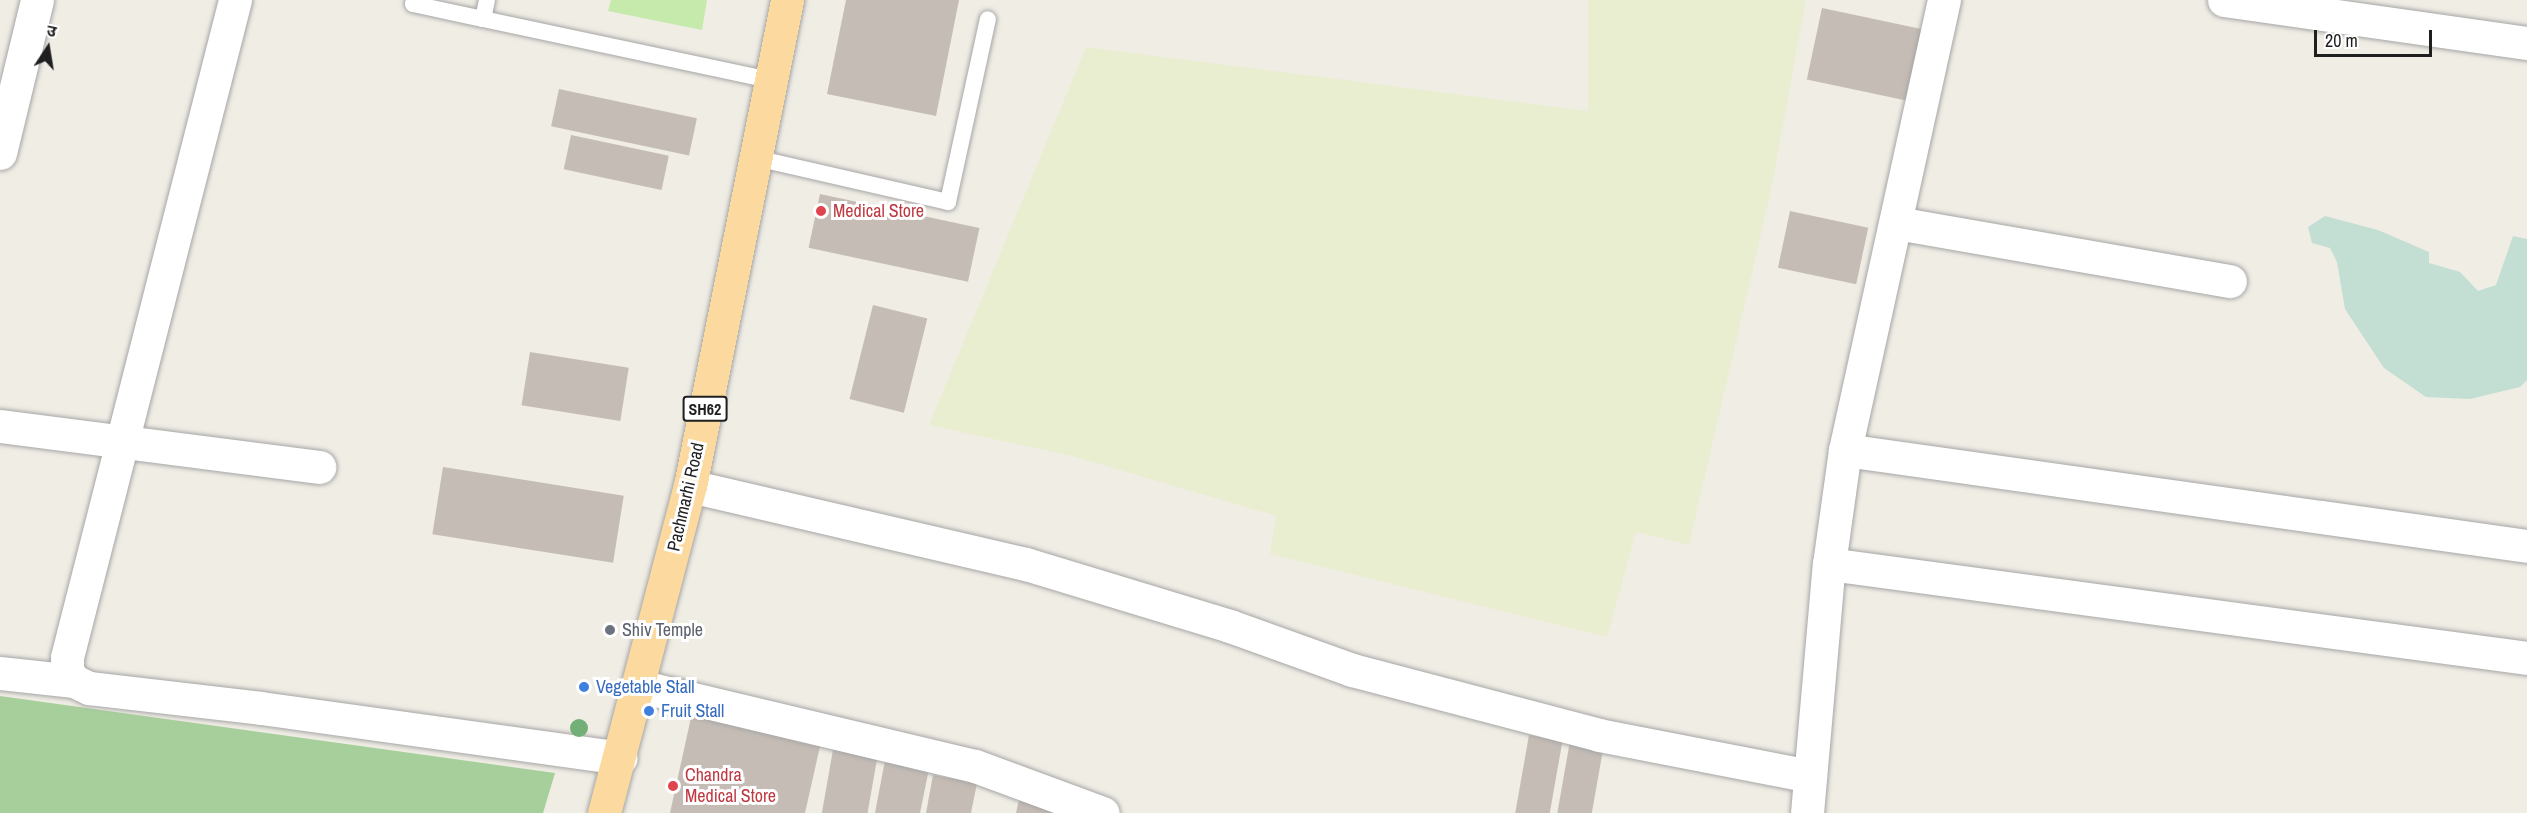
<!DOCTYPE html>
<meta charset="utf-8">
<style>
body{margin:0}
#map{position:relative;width:2527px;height:813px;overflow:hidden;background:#f0ede5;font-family:"Archivo Narrow","Noto Sans Devanagari",sans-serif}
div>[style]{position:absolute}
.farmland>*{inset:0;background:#eaeed1}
.grass>*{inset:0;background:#c6e9ac}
.forest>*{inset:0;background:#a7cf9b}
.wetland>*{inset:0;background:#c3ded3}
.building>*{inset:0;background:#c5bcb5;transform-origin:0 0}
.roads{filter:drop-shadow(0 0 2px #a6a6a6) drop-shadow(0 0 2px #a6a6a6)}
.service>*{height:16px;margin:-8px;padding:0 8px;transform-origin:8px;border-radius:8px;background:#fff}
.minor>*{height:33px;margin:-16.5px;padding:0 16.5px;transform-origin:16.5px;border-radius:16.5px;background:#fff}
.primary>*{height:33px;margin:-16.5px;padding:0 16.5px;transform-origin:16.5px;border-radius:16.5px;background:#fbd99f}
.trees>*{width:18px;height:18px;margin:-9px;border-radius:50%;background:#73b077}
.dots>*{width:16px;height:16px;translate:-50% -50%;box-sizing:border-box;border:3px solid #fff;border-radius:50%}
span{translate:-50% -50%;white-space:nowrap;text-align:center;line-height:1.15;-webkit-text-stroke:6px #fff;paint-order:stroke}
.shield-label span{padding:2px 4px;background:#fff;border:2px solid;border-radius:4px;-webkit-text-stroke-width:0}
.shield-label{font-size:16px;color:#1f1f1f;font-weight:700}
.health-label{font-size:18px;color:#be3a42}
.left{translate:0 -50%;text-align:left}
.street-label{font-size:18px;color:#1f1f1f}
.worship-label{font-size:18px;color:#5b616d}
.shop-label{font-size:18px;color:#366cbe}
.north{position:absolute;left:18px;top:18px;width:60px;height:60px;-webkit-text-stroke:4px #fff;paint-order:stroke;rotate:12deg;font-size:16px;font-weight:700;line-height:24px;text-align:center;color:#1f1f1f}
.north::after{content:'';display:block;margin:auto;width:21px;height:27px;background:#1f1f1f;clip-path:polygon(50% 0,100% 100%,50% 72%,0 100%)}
.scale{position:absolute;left:2314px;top:30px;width:118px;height:27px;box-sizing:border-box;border:3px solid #1f1f1f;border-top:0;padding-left:8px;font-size:18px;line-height:21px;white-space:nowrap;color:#1f1f1f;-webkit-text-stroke:4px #fff;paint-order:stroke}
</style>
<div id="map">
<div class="farmland">
<div style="clip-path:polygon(1588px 0,1806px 0,1771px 191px,1689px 545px,1636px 532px,1607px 637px,1270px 554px,1276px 516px,1072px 456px,929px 425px,1086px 47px,1588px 111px)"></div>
</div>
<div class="grass">
<div style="clip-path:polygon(611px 0,707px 0,702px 30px,608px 11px)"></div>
</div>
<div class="forest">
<div style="clip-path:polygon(0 696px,555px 773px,543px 813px,0 813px)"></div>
</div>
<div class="wetland">
<div style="clip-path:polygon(2325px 216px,2378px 230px,2429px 252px,2429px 263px,2460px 272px,2478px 291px,2496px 285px,2513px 236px,2527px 239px,2527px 380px,2520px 387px,2470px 399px,2426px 397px,2384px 368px,2345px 309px,2337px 262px,2330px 248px,2312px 243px,2308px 227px)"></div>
</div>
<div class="building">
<div style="clip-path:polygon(846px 0,959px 0,936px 116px,827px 94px)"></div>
<div style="left:1822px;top:8px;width:110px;height:73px;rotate:12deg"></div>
<div style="left:559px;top:89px;width:141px;height:38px;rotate:12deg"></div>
<div style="left:571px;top:135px;width:100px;height:35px;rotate:12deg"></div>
<div style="left:820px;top:194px;width:163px;height:55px;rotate:12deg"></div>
<div style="left:1790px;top:211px;width:80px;height:58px;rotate:12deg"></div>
<div style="left:873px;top:305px;width:56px;height:97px;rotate:14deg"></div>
<div style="left:530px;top:352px;width:100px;height:54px;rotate:9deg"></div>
<div style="left:443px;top:467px;width:183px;height:68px;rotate:9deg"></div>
<div style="clip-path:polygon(692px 713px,821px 742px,805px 813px,670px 813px)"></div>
<div style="left:1529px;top:735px;width:34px;height:79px;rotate:10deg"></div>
<div style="left:1570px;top:741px;width:34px;height:73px;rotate:10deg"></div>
<div style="left:834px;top:744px;width:45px;height:70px;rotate:10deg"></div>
<div style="clip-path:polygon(885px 760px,929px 769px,920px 813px,875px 813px)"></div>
<div style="clip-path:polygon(933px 775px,977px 783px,971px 813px,926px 813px)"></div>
<div style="clip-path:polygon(1019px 800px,1062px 810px,1062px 813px,1016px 813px)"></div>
</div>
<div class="roads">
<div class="service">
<div style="left:414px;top:0;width:4px;rotate:104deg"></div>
<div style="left:413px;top:4px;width:72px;rotate:12.1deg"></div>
<div style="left:483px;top:19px;width:19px;rotate:-78deg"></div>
<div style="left:483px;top:19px;width:294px;rotate:12deg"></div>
<div style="left:756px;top:158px;width:197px;rotate:12.9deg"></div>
<div style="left:948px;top:202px;width:187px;rotate:-77.7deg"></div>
</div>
<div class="minor">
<div style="left:235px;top:0;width:678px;rotate:104.34deg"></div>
<div style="left:67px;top:657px;width:14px;rotate:90deg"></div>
<div style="left:67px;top:671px;width:12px;rotate:55deg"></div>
<div style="left:74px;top:681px;width:17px;rotate:25deg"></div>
<div style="left:89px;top:688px;width:173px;rotate:6.6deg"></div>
<div style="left:261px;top:708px;width:363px;rotate:7.9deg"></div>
<div style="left:2224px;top:0;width:306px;rotate:8.1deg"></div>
<div style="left:0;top:153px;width:157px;rotate:-76.4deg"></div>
<div style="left:1897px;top:223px;width:338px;rotate:9.9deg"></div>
<div style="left:0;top:426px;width:322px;rotate:7.3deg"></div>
<div style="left:1845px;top:450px;width:689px;rotate:8.01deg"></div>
<div style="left:690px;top:486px;width:345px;rotate:13.1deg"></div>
<div style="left:1026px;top:564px;width:213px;rotate:16.9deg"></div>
<div style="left:1230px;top:626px;width:130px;rotate:19.8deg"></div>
<div style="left:1352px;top:670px;width:255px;rotate:14.7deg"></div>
<div style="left:1599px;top:735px;width:215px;rotate:11deg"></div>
<div style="left:1829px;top:564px;width:704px;rotate:7.67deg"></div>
<div style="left:0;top:673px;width:74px;rotate:6.2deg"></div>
<div style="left:639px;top:686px;width:345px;rotate:13.4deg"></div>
<div style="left:975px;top:766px;width:136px;rotate:20.2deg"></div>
<div style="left:1807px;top:813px;width:250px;rotate:-85deg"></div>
<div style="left:1829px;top:564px;width:115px;rotate:-82deg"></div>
<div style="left:1845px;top:450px;width:461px;rotate:-77.6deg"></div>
</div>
<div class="primary">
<div style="left:604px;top:813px;width:338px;rotate:-75.3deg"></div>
<div style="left:690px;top:486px;width:496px;rotate:-78.7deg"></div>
</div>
</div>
<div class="trees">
<div style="left:579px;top:728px"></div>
</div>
<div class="dots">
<div style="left:821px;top:211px;background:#e0444e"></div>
<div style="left:610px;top:630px;background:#6b7280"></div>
<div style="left:584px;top:687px;background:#3f7fe0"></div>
<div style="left:649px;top:711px;background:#3f7fe0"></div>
<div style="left:673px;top:786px;background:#e0444e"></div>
</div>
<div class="shield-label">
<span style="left:705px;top:409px">SH62</span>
</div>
<div class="health-label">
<span class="left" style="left:833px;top:211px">Medical Store</span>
<span class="left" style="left:685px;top:786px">Chandra<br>Medical Store</span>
</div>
<div class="street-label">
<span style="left:686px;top:497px;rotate:-77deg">Pachmarhi Road</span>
</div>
<div class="worship-label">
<span class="left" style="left:622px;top:630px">Shiv Temple</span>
</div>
<div class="shop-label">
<span class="left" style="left:596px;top:687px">Vegetable Stall</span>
<span class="left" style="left:661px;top:711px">Fruit Stall</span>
</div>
<div class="north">उ</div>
<div class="scale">20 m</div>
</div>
